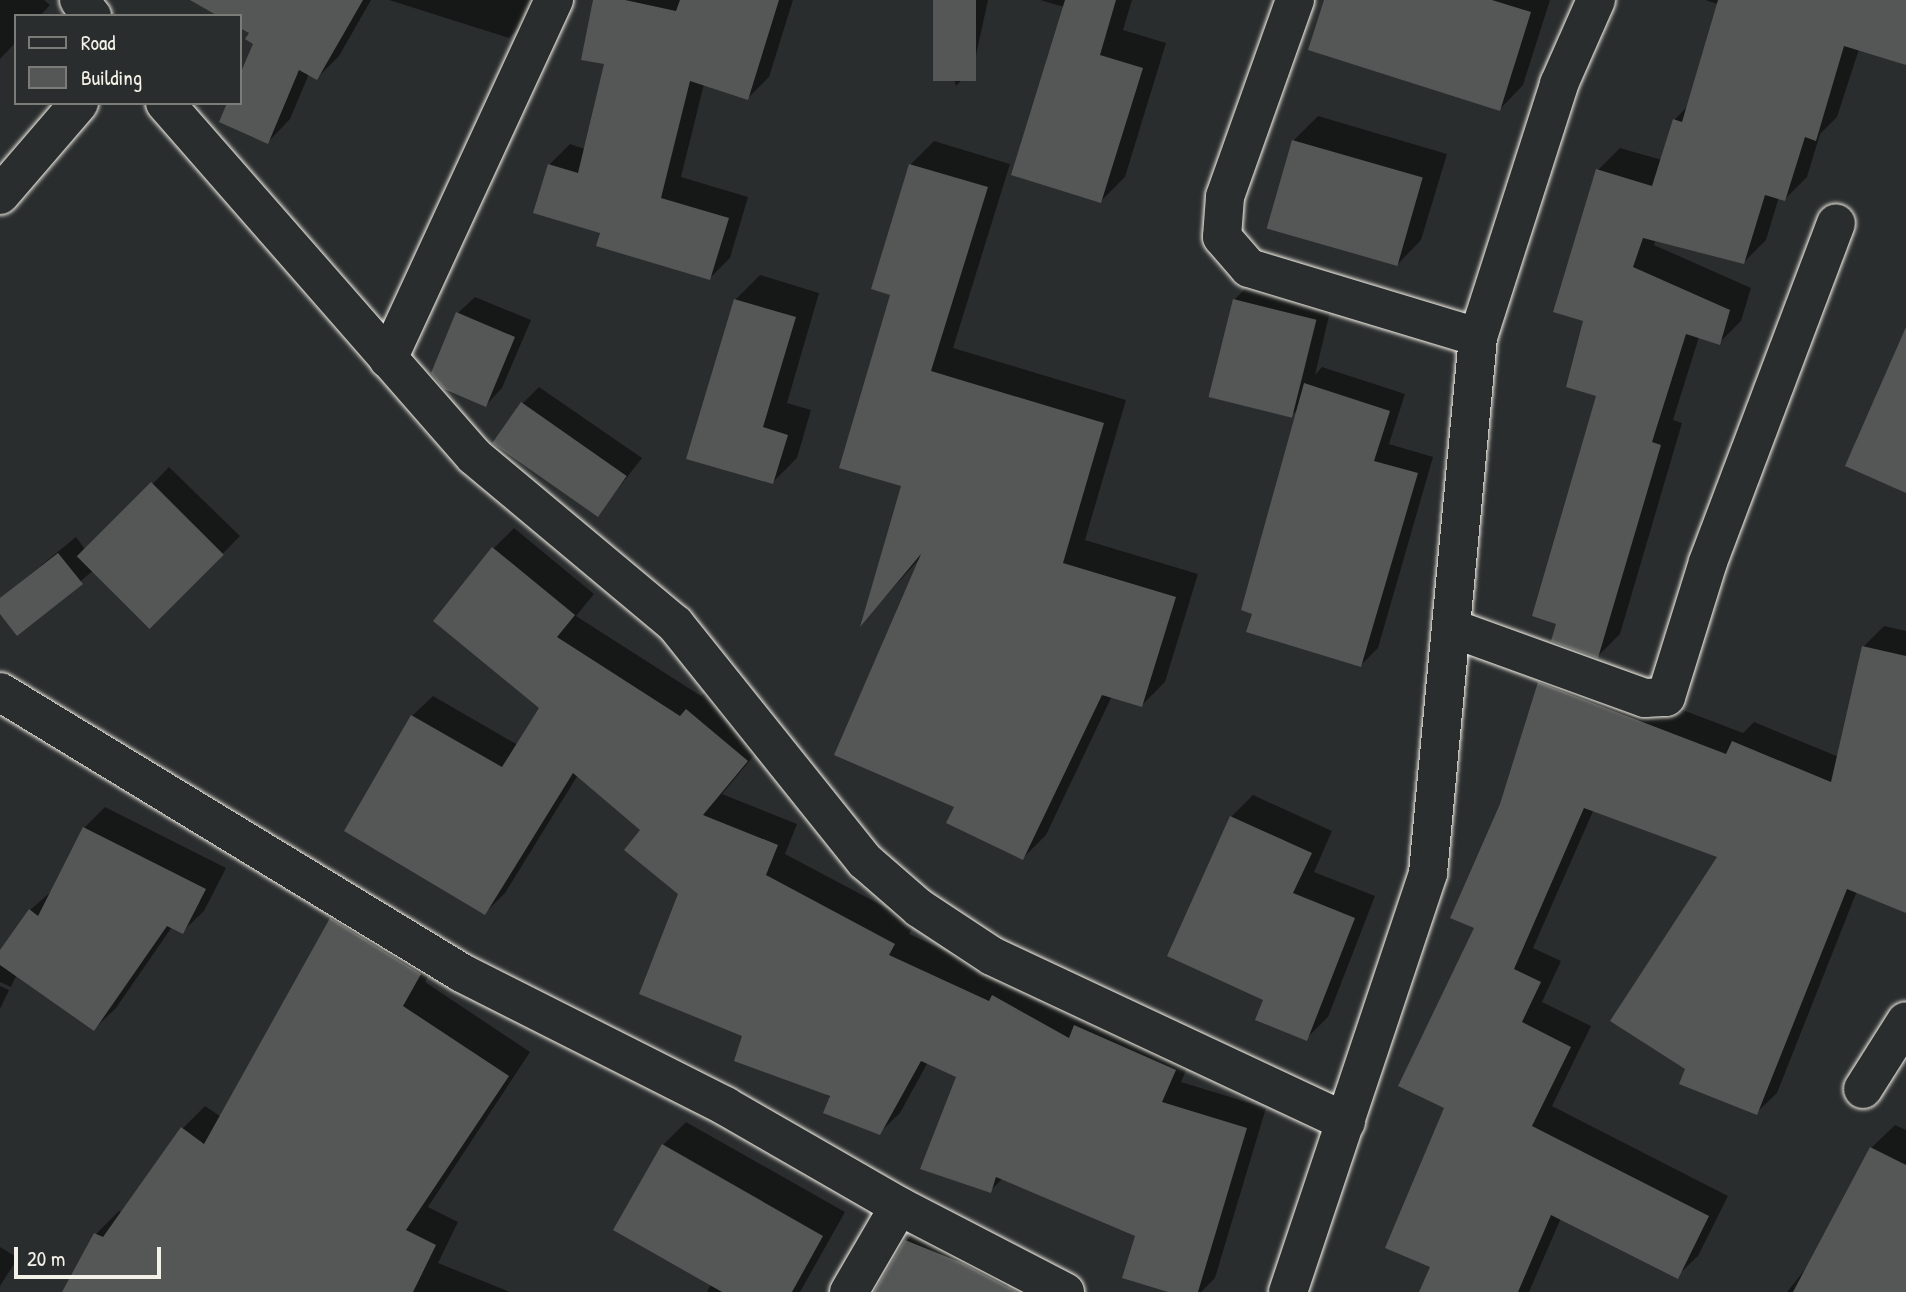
<!DOCTYPE html>
<style>
body{margin:0}
#map{position:relative;width:1906px;height:1292px;overflow:hidden;background:#2a2d2e;font-family:"Patrick Hand",sans-serif}
div>[style]{position:absolute}
.shadow>*{inset:0;background:#0007}
.building>*{inset:0;background:#555756;transform-origin:0 0}
.roads{filter:drop-shadow(0 0 2px #f4f1e8) drop-shadow(0 0 2px #f4f1e8)}
.minor>*{height:38px;margin:-19px;padding:0 19px;transform-origin:19px;border-radius:19px;background:#2a2d2e}
span{translate:-50% -50%;white-space:nowrap;text-align:center;line-height:1.15;-webkit-text-stroke:6px #2a2d2e;paint-order:stroke}
.legend{position:absolute;left:14px;top:14px;width:228px;height:91px;box-sizing:border-box;background:#2a2d2e;border:2px solid #7b7b78;margin:0;padding:9px 12px;list-style:none;font-size:21px;color:#f4f1e8}
.legend li{display:flex;align-items:center;gap:14px;height:35px}
.legend b{width:35px;border:2px solid #7b7b78}
.scale{position:absolute;left:14px;top:1247px;width:147px;height:32px;box-sizing:border-box;border:4px solid #f4f1e8;border-top:0;padding-left:9px;font-size:21px;line-height:24px;white-space:nowrap;color:#f4f1e8;-webkit-text-stroke:5px #2a2d2e;paint-order:stroke}
</style>
<div id="map">
<div class="shadow">
<div style="clip-path:polygon(0 0,44px 0,50px 5px,40px 16px,16px 16px,16px 42px,0 59px)"></div>
<div style="clip-path:polygon(193px 0,371px 0,339px 56px,317px 78px,309px 74px,290px 119px,268px 142px,240px 103px,240px 79px,255px 43px,251px 32px,240px 26px,240px 16px)"></div>
<div style="clip-path:polygon(389px 0,536px 0,531px 16px,509px 38px)"></div>
<div style="clip-path:polygon(595px 0,793px 0,769px 77px,748px 98px,704px 84px,681px 177px,748px 197px,730px 258px,710px 278px,602px 231px,549px 165px,570px 144px,585px 149px,606px 63px)"></div>
<div style="clip-path:polygon(935px 0,988px 0,973px 69px,956px 86px)"></div>
<div style="clip-path:polygon(1040px 0,1132px 0,1123px 30px,1166px 43px,1125px 177px,1101px 201px,1064px 7px)"></div>
<div style="clip-path:polygon(1325px 0,1550px 0,1523px 85px,1500px 109px)"></div>
<div style="clip-path:polygon(1705px 0,1875px 0,1837px 117px,1820px 134px,1807px 177px,1785px 199px,1779px 197px,1766px 240px,1744px 262px,1656px 240px,1654px 245px,1751px 288px,1741px 321px,1719px 343px,1699px 337px,1673px 420px,1682px 423px,1620px 634px,1598px 656px,1558px 623px,1599px 395px,1585px 320px,1598px 170px,1620px 148px,1662px 160px,1674px 120px,1689px 105px,1718px 4px)"></div>
<div style="clip-path:polygon(1318px 116px,1447px 154px,1421px 240px,1397px 265px,1268px 227px,1294px 140px)"></div>
<div style="clip-path:polygon(934px 141px,1010px 164px,953px 348px,1126px 400px,1085px 540px,1198px 574px,1165px 682px,1142px 705px,1112px 696px,1046px 835px,1023px 858px,957px 806px,922px 556px,864px 620px,904px 485px,892px 294px,873px 288px,911px 164px)"></div>
<div style="clip-path:polygon(760px 275px,819px 293px,787px 403px,811px 410px,797px 458px,773px 482px,735px 300px)"></div>
<div style="clip-path:polygon(1251px 283px,1332px 303px,1315px 375px,1322px 367px,1405px 394px,1389px 444px,1433px 457px,1378px 648px,1361px 665px,1299px 408px,1292px 415px,1234px 300px)"></div>
<div style="clip-path:polygon(475px 297px,531px 320px,502px 388px,486px 405px,458px 313px)"></div>
<div style="clip-path:polygon(539px 387px,642px 458px,599px 513px,522px 404px)"></div>
<div style="clip-path:polygon(169px 467px,240px 536px,152px 626px,94px 570px,17px 633px,0 611px,0 599px,76px 537px,87px 552px)"></div>
<div style="clip-path:polygon(514px 528px,594px 594px,576px 616px,701px 696px,708px 689px,767px 740px,722px 794px,797px 824px,785px 854px,915px 923px,909px 934px,1009px 980px,1195px 1049px,1181px 1082px,1266px 1108px,1215px 1278px,1201px 1292px,1174px 1292px,1137px 1235px,1003px 1178px,990px 1191px,959px 1077px,928px 1062px,900px 1113px,879px 1133px,745px 1035px,680px 894px,643px 830px,578px 775px,505px 893px,485px 913px,412px 716px,433px 696px,518px 745px,541px 708px,493px 549px)"></div>
<div style="clip-path:polygon(1884px 626px,1906px 631px,1906px 911px,1857px 891px,1777px 1093px,1756px 1113px,1687px 1069px,1720px 856px,1594px 809px,1533px 948px,1561px 961px,1542px 1002px,1591px 1026px,1552px 1106px,1728px 1196px,1698px 1256px,1677px 1276px,1561px 1218px,1529px 1292px,1421px 1292px,1432px 1267px,1446px 1107px,1476px 927px,1501px 804px,1539px 683px,1560px 663px,1743px 733px,1754px 722px,1839px 757px,1863px 647px)"></div>
<div style="clip-path:polygon(1253px 795px,1332px 831px,1314px 872px,1375px 896px,1328px 1017px,1306px 1039px,1231px 817px)"></div>
<div style="clip-path:polygon(105px 807px,226px 868px,204px 911px,182px 932px,172px 927px,116px 1008px,94px 1029px,17px 974px,11px 987px,0 982px,0 952px,30px 910px,53px 890px,84px 828px)"></div>
<div style="clip-path:polygon(354px 896px,443px 950px,425px 982px,530px 1052px,428px 1207px,458px 1222px,438px 1263px,510px 1292px,64px 1292px,96px 1234px,119px 1211px,123px 1213px,182px 1129px,205px 1106px,221px 1117px,331px 919px)"></div>
<div style="clip-path:polygon(0 986px,9px 990px,0 1009px)"></div>
<div style="clip-path:polygon(686px 1122px,845px 1212px,800px 1292px,707px 1292px,711px 1284px,663px 1145px)"></div>
<div style="clip-path:polygon(1895px 1125px,1906px 1130px,1906px 1292px,1787px 1292px,1811px 1262px,1871px 1148px)"></div>
<div style="clip-path:polygon(923px 1224px,1016px 1266px,1005px 1292px,876px 1292px,906px 1241px)"></div>
<div style="clip-path:polygon(0 1247px,18px 1258px,0 1286px)"></div>
</div>
<div class="building">
<div style="clip-path:polygon(190px 0,363px 0,317px 80px,299px 70px,268px 144px,219px 122px,227px 103px,240px 103px,240px 74px,253px 44px,245px 39px,249px 33px,240px 28px,240px 16px,218px 16px)"></div>
<div style="clip-path:polygon(593px 0,625px 0,676px 11px,680px 0,779px 0,748px 100px,690px 81px,661px 198px,729px 218px,710px 280px,596px 246px,600px 233px,533px 213px,548px 164px,578px 173px,604px 64px,581px 60px)"></div>
<div style="left:933px;top:0;width:43px;height:81px"></div>
<div style="clip-path:polygon(1065px 0,1116px 0,1100px 55px,1143px 68px,1101px 203px,1011px 175px)"></div>
<div style="clip-path:polygon(1324px 0,1492px 0,1531px 12px,1500px 111px,1308px 50px)"></div>
<div style="clip-path:polygon(1718px 0,1906px 0,1906px 65px,1844px 46px,1816px 141px,1805px 137px,1785px 201px,1765px 195px,1744px 264px,1643px 238px,1633px 267px,1730px 310px,1720px 345px,1686px 334px,1652px 442px,1661px 445px,1598px 658px,1551px 641px,1556px 624px,1532px 616px,1596px 396px,1566px 387px,1583px 321px,1553px 312px,1596px 169px,1652px 186px,1673px 119px,1682px 122px)"></div>
<div style="left:1292px;top:140px;width:136px;height:92px;rotate:16deg"></div>
<div style="clip-path:polygon(909px 164px,988px 187px,931px 371px,1104px 423px,1063px 563px,1176px 597px,1142px 707px,1102px 695px,1023px 860px,946px 823px,954px 807px,834px 755px,921px 554px,860px 627px,901px 486px,839px 468px,890px 295px,871px 289px)"></div>
<div style="clip-path:polygon(734px 299px,796px 317px,763px 427px,788px 435px,773px 484px,686px 459px)"></div>
<div style="left:1233px;top:299px;width:86px;height:101px;rotate:14deg"></div>
<div style="clip-path:polygon(456px 312px,515px 337px,486px 407px,444px 389px,431px 373px)"></div>
<div style="clip-path:polygon(1906px 327px,1906px 493px,1845px 466px)"></div>
<div style="clip-path:polygon(1304px 383px,1390px 411px,1374px 461px,1418px 473px,1361px 667px,1246px 632px,1252px 614px,1241px 610px)"></div>
<div style="left:521px;top:402px;width:129px;height:50px;rotate:35deg"></div>
<div style="left:151px;top:482px;width:103px;height:105px;rotate:45deg"></div>
<div style="clip-path:polygon(492px 547px,575px 615px,557px 637px,680px 716px,686px 709px,748px 761px,703px 815px,778px 845px,766px 875px,895px 944px,889px 955px,989px 1001px,992px 995px,1069px 1038px,1074px 1025px,1176px 1070px,1162px 1102px,1247px 1128px,1198px 1292px,1168px 1292px,1122px 1278px,1135px 1236px,996px 1177px,991px 1193px,920px 1169px,956px 1077px,921px 1061px,880px 1135px,823px 1113px,830px 1096px,734px 1061px,742px 1036px,639px 994px,678px 894px,624px 850px,640px 830px,573px 773px,485px 915px,344px 831px,411px 715px,502px 767px,539px 708px,433px 621px)"></div>
<div style="clip-path:polygon(58px 553px,83px 584px,17px 636px,0 614px,0 598px)"></div>
<div style="clip-path:polygon(1862px 646px,1906px 656px,1906px 913px,1847px 889px,1757px 1115px,1679px 1084px,1685px 1069px,1610px 1021px,1717px 857px,1584px 808px,1514px 969px,1541px 982px,1522px 1022px,1571px 1047px,1532px 1126px,1709px 1216px,1678px 1279px,1551px 1215px,1518px 1292px,1419px 1292px,1430px 1267px,1385px 1248px,1444px 1108px,1398px 1086px,1474px 928px,1450px 918px,1500px 804px,1538px 682px,1726px 754px,1732px 741px,1831px 782px)"></div>
<div style="clip-path:polygon(1230px 816px,1312px 853px,1293px 893px,1355px 918px,1307px 1041px,1255px 1020px,1263px 1000px,1167px 956px)"></div>
<div style="clip-path:polygon(83px 827px,206px 889px,183px 934px,167px 926px,94px 1031px,0 965px,0 950px,29px 909px,38px 916px)"></div>
<div style="clip-path:polygon(330px 918px,421px 974px,403px 1006px,509px 1076px,406px 1230px,436px 1245px,413px 1292px,62px 1292px,94px 1233px,103px 1237px,181px 1127px,204px 1144px)"></div>
<div style="clip-path:polygon(662px 1144px,823px 1236px,792px 1292px,722px 1292px,613px 1230px)"></div>
<div style="clip-path:polygon(1870px 1147px,1906px 1165px,1906px 1292px,1793px 1292px)"></div>
<div style="clip-path:polygon(905px 1240px,962px 1263px,1017px 1292px,874px 1292px)"></div>
</div>
<div class="roads">
<div class="minor">
<div style="left:79px;top:0;width:21px;rotate:51deg"></div>
<div style="left:1295px;top:0;width:209px;rotate:109.6deg"></div>
<div style="left:1225px;top:197px;width:40px;rotate:94.3deg"></div>
<div style="left:1222px;top:237px;width:41px;rotate:48.9deg"></div>
<div style="left:1249px;top:268px;width:239px;rotate:16.8deg"></div>
<div style="left:165px;top:103px;width:469px;rotate:48.8deg"></div>
<div style="left:474px;top:456px;width:262px;rotate:39.9deg"></div>
<div style="left:675px;top:624px;width:304px;rotate:51.3deg"></div>
<div style="left:865px;top:861px;width:72px;rotate:41deg"></div>
<div style="left:919px;top:908px;width:87px;rotate:33.3deg"></div>
<div style="left:992px;top:956px;width:391px;rotate:25.1deg"></div>
<div style="left:0;top:195px;width:121px;rotate:-49.3deg"></div>
<div style="left:388px;top:359px;width:396px;rotate:-65.2deg"></div>
<div style="left:1454px;top:629px;width:203px;rotate:19.9deg"></div>
<div style="left:1645px;top:698px;width:21px;rotate:-3deg"></div>
<div style="left:1666px;top:697px;width:141px;rotate:-72.7deg"></div>
<div style="left:1708px;top:562px;width:362px;rotate:-69.3deg"></div>
<div style="left:0;top:692px;width:541px;rotate:31.31deg"></div>
<div style="left:462px;top:973px;width:295px;rotate:26.8deg"></div>
<div style="left:725px;top:1106px;width:201px;rotate:29.9deg"></div>
<div style="left:899px;top:1206px;width:187px;rotate:27.4deg"></div>
<div style="left:1863px;top:1089px;width:80px;rotate:-57.7deg"></div>
<div style="left:849px;top:1292px;width:99px;rotate:-59.8deg"></div>
<div style="left:1288px;top:1292px;width:442px;rotate:-71.5deg"></div>
<div style="left:1428px;top:873px;width:538px;rotate:-84.67deg"></div>
<div style="left:1478px;top:337px;width:266px;rotate:-72.2deg"></div>
<div style="left:1559px;top:84px;width:92px;rotate:-66.2deg"></div>
</div>
</div>
<ul class="legend">
<li><b style="height:9px;background:#2a2d2e"></b>Road</li>
<li><b style="height:19px;background:#555756"></b>Building</li>
</ul>
<div class="scale">20 m</div>
</div>
